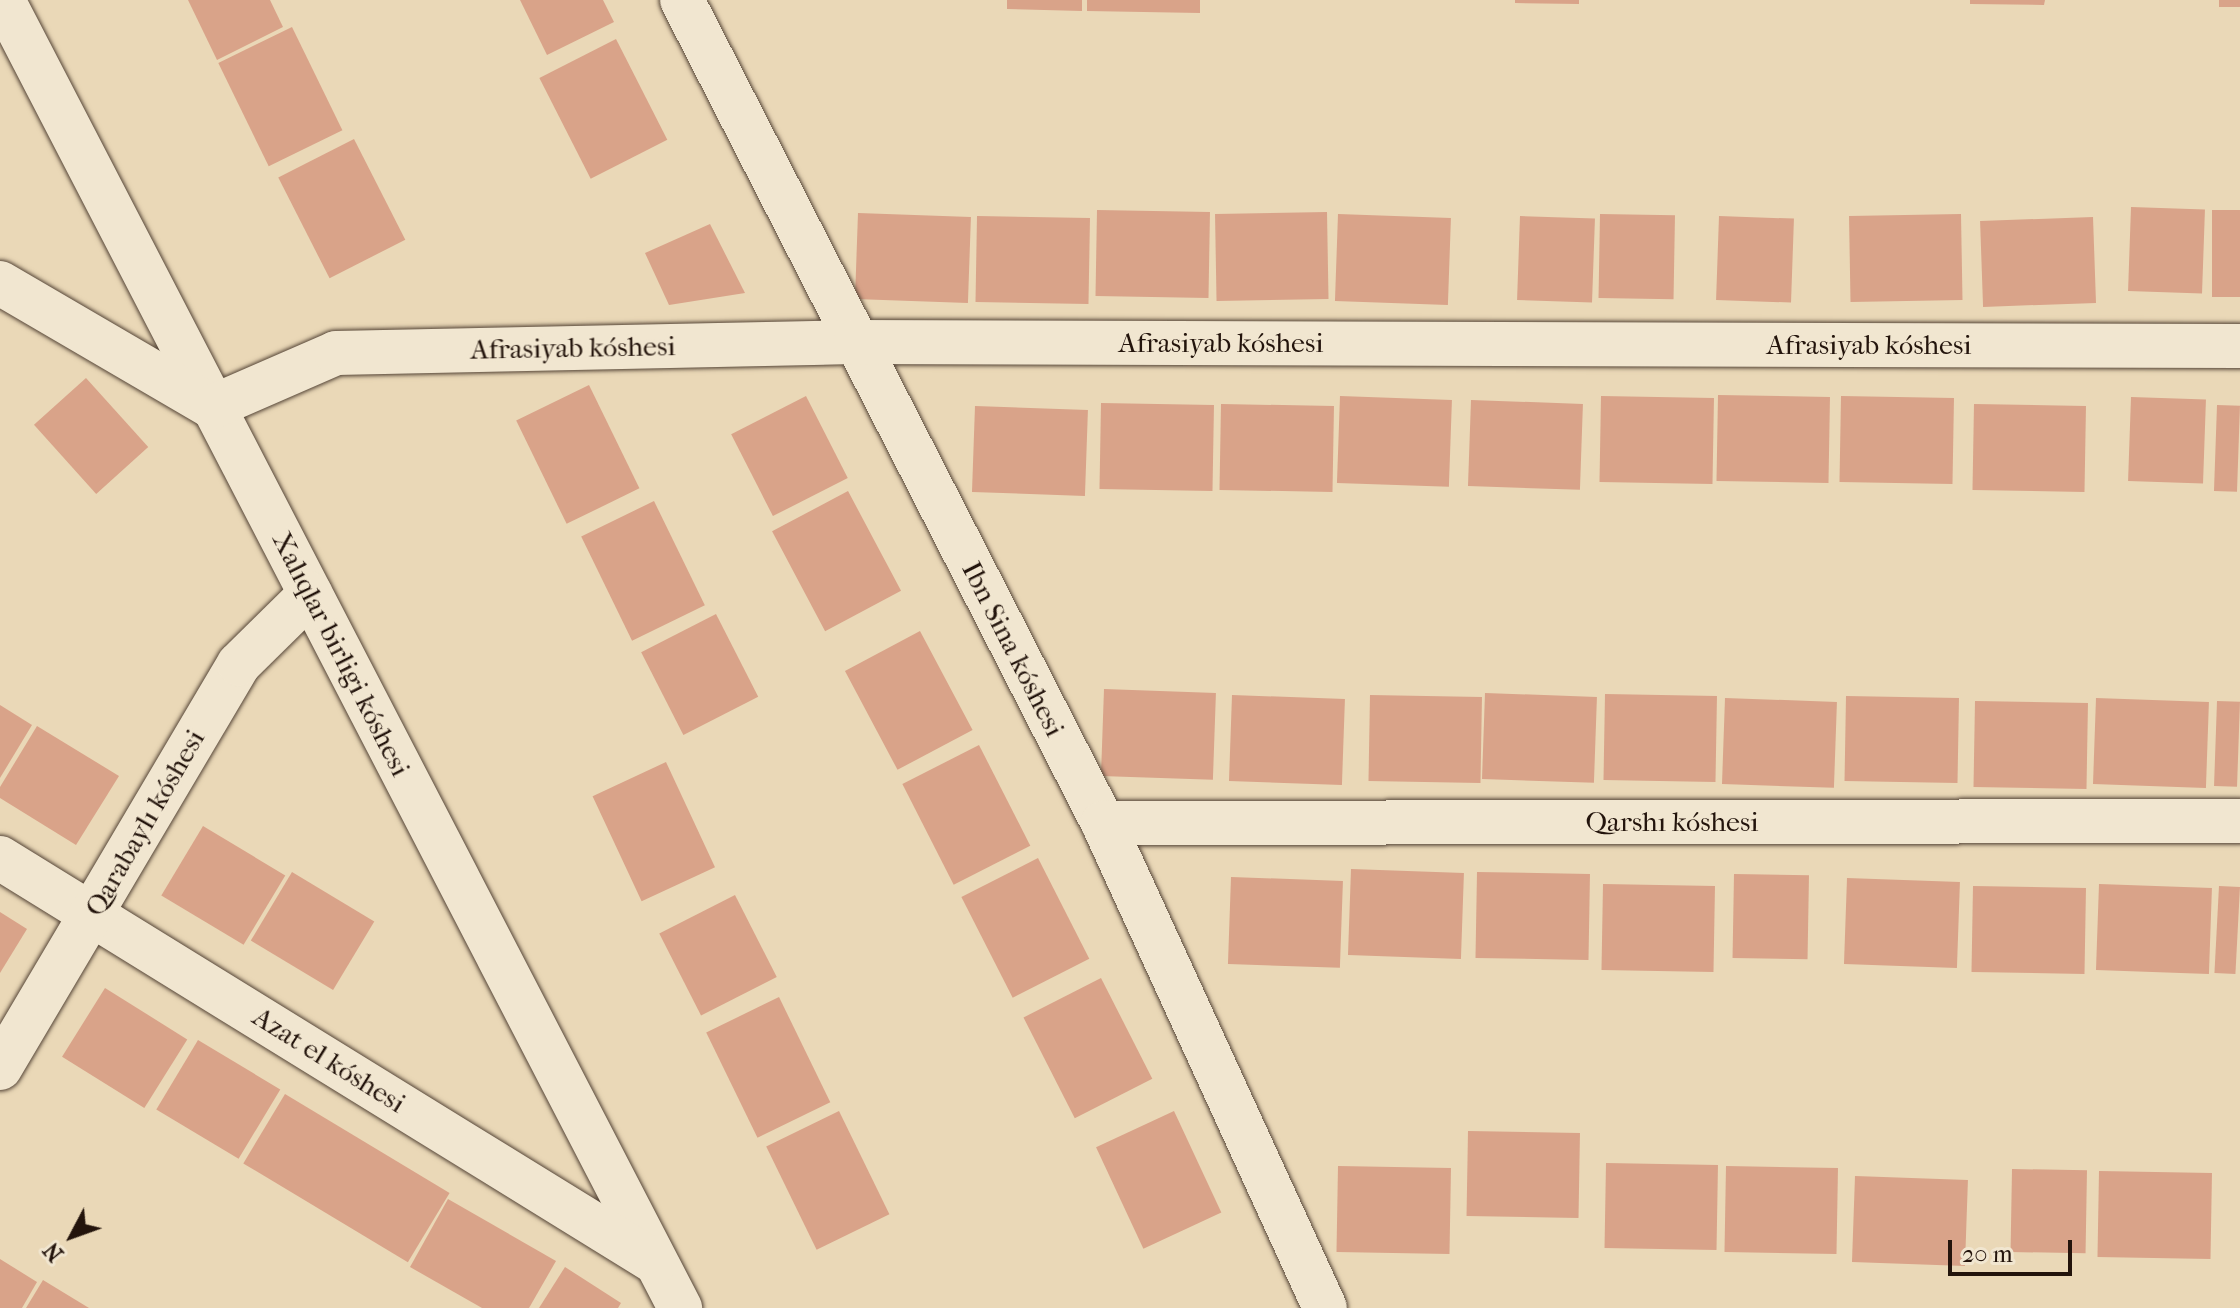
<!DOCTYPE html>
<meta charset="utf-8">
<style>
body{margin:0}
#map{position:relative;width:2240px;height:1308px;overflow:hidden;background:#ead8b7;font-family:"IM FELL French Canon",serif}
div>[style]{position:absolute}
.building>*{inset:0;background:#d9a389;transform-origin:0 0}
.roads{filter:drop-shadow(0 0 2px #554537) drop-shadow(0 0 2px #554537)}
.minor>*{height:44px;margin:-22px;padding:0 22px;transform-origin:22px;border-radius:22px;background:#f1e6d0}
span{translate:-50% -50%;white-space:nowrap;text-align:center;line-height:1.15;-webkit-text-stroke:6px #f1e6d0;paint-order:stroke}
.street-label{font-size:28px;color:#23140c}
.north{position:absolute;left:32px;top:1196px;width:80px;height:80px;-webkit-text-stroke:6px #f1e6d0;paint-order:stroke;rotate:229deg;font-size:22px;font-weight:700;line-height:32px;text-align:center;color:#23140c}
.north::after{content:'';display:block;margin:auto;width:28px;height:36px;background:#23140c;clip-path:polygon(50% 0,100% 100%,50% 72%,0 100%)}
.scale{position:absolute;left:1948px;top:1240px;width:124px;height:36px;box-sizing:border-box;border:4px solid #23140c;border-top:0;padding-left:10px;font-size:24px;line-height:28px;white-space:nowrap;color:#23140c;-webkit-text-stroke:6px #f1e6d0;paint-order:stroke}
</style>
<div id="map">
<div class="building">
<div style="clip-path:polygon(188px 0,270px 0,283px 27px,217px 60px)"></div>
<div style="clip-path:polygon(520px 0,603px 0,614px 22px,547px 55px)"></div>
<div style="clip-path:polygon(1007px 0,1082px 0,1082px 11px,1007px 9px)"></div>
<div style="clip-path:polygon(1087px 0,1200px 0,1200px 13px,1087px 11px)"></div>
<div style="clip-path:polygon(1515px 0,1579px 0,1579px 4px,1515px 3px)"></div>
<div style="clip-path:polygon(1970px 0,2045px 0,2044px 5px,1970px 4px)"></div>
<div style="left:2219px;top:0;width:21px;height:7px"></div>
<div style="left:292px;top:27px;width:115px;height:82px;rotate:64deg"></div>
<div style="left:616px;top:39px;width:113px;height:86px;rotate:63deg"></div>
<div style="left:354px;top:139px;width:113px;height:85px;rotate:63deg"></div>
<div style="left:2131px;top:207px;width:74px;height:84px;rotate:2deg"></div>
<div style="left:1097px;top:210px;width:113px;height:86px;rotate:1deg"></div>
<div style="left:2212px;top:210px;width:28px;height:87px"></div>
<div style="left:1327px;top:212px;width:87px;height:112px;rotate:89deg"></div>
<div style="left:858px;top:213px;width:113px;height:86px;rotate:2deg"></div>
<div style="left:1338px;top:214px;width:113px;height:87px;rotate:2deg"></div>
<div style="left:1600px;top:214px;width:75px;height:84px;rotate:1deg"></div>
<div style="left:1961px;top:214px;width:86px;height:112px;rotate:89deg"></div>
<div style="left:977px;top:216px;width:113px;height:86px;rotate:1deg"></div>
<div style="left:1520px;top:216px;width:75px;height:84px;rotate:2deg"></div>
<div style="left:1719px;top:216px;width:75px;height:84px;rotate:2deg"></div>
<div style="left:2093px;top:217px;width:86px;height:113px;rotate:88deg"></div>
<div style="clip-path:polygon(710px 224px,745px 293px,669px 305px,645px 253px)"></div>
<div style="left:86px;top:378px;width:93px;height:70px;rotate:48deg"></div>
<div style="left:589px;top:385px;width:115px;height:81px;rotate:64deg"></div>
<div style="left:1718px;top:395px;width:112px;height:86px;rotate:1deg"></div>
<div style="left:806px;top:396px;width:92px;height:84px;rotate:63deg"></div>
<div style="left:1340px;top:396px;width:112px;height:87px;rotate:2deg"></div>
<div style="left:1601px;top:396px;width:113px;height:86px;rotate:1deg"></div>
<div style="left:1841px;top:396px;width:113px;height:86px;rotate:1deg"></div>
<div style="left:2131px;top:397px;width:75px;height:84px;rotate:2deg"></div>
<div style="left:1471px;top:400px;width:112px;height:86px;rotate:2deg"></div>
<div style="left:1101px;top:403px;width:113px;height:86px;rotate:1deg"></div>
<div style="left:1221px;top:404px;width:113px;height:86px;rotate:1deg"></div>
<div style="left:1974px;top:404px;width:112px;height:86px;rotate:1deg"></div>
<div style="left:2217px;top:405px;width:23px;height:86px;rotate:2deg"></div>
<div style="left:975px;top:406px;width:113px;height:86px;rotate:2deg"></div>
<div style="left:848px;top:491px;width:113px;height:86px;rotate:62deg"></div>
<div style="left:654px;top:501px;width:116px;height:81px;rotate:64deg"></div>
<div style="left:716px;top:614px;width:93px;height:84px;rotate:63deg"></div>
<div style="left:920px;top:631px;width:112px;height:85px;rotate:62deg"></div>
<div style="left:1104px;top:689px;width:112px;height:87px;rotate:2deg"></div>
<div style="left:1485px;top:693px;width:112px;height:86px;rotate:2deg"></div>
<div style="left:1605px;top:694px;width:112px;height:86px;rotate:1deg"></div>
<div style="left:1232px;top:695px;width:113px;height:86px;rotate:2deg"></div>
<div style="left:1370px;top:695px;width:112px;height:86px;rotate:1deg"></div>
<div style="left:1846px;top:696px;width:113px;height:85px;rotate:1deg"></div>
<div style="left:1725px;top:698px;width:112px;height:86px;rotate:2deg"></div>
<div style="left:2096px;top:698px;width:113px;height:86px;rotate:2deg"></div>
<div style="left:1975px;top:701px;width:113px;height:86px;rotate:1deg"></div>
<div style="left:2217px;top:701px;width:23px;height:85px;rotate:2deg"></div>
<div style="clip-path:polygon(0 705px,32px 725px,0 778px)"></div>
<div style="clip-path:polygon(37px 726px,119px 776px,76px 845px,0 798px,0 787px)"></div>
<div style="left:979px;top:745px;width:113px;height:86px;rotate:63deg"></div>
<div style="left:666px;top:762px;width:116px;height:81px;rotate:65deg"></div>
<div style="left:203px;top:826px;width:96px;height:81px;rotate:31deg"></div>
<div style="left:1038px;top:858px;width:113px;height:86px;rotate:63deg"></div>
<div style="left:1351px;top:869px;width:113px;height:86px;rotate:2deg"></div>
<div style="left:292px;top:872px;width:96px;height:80px;rotate:31deg"></div>
<div style="left:1477px;top:872px;width:113px;height:86px;rotate:1deg"></div>
<div style="left:1734px;top:874px;width:75px;height:84px;rotate:1deg"></div>
<div style="left:1231px;top:877px;width:112px;height:87px;rotate:2deg"></div>
<div style="left:1847px;top:878px;width:113px;height:86px;rotate:2deg"></div>
<div style="left:1603px;top:884px;width:112px;height:86px;rotate:1deg"></div>
<div style="left:2099px;top:884px;width:113px;height:86px;rotate:2deg"></div>
<div style="left:1973px;top:886px;width:113px;height:86px;rotate:1deg"></div>
<div style="left:2219px;top:886px;width:21px;height:87px;rotate:3deg"></div>
<div style="left:735px;top:895px;width:92px;height:85px;rotate:63deg"></div>
<div style="clip-path:polygon(0 912px,27px 929px,0 973px)"></div>
<div style="left:1101px;top:978px;width:113px;height:87px;rotate:63deg"></div>
<div style="left:105px;top:988px;width:97px;height:81px;rotate:32deg"></div>
<div style="left:779px;top:997px;width:117px;height:81px;rotate:64deg"></div>
<div style="left:198px;top:1040px;width:96px;height:81px;rotate:31deg"></div>
<div style="left:285px;top:1094px;width:192px;height:81px;rotate:31deg"></div>
<div style="left:839px;top:1111px;width:115px;height:81px;rotate:64deg"></div>
<div style="left:1174px;top:1111px;width:112px;height:86px;rotate:65deg"></div>
<div style="left:1468px;top:1131px;width:112px;height:85px;rotate:1deg"></div>
<div style="left:1606px;top:1163px;width:112px;height:85px;rotate:1deg"></div>
<div style="left:1338px;top:1166px;width:113px;height:86px;rotate:1deg"></div>
<div style="left:1726px;top:1166px;width:112px;height:86px;rotate:1deg"></div>
<div style="left:2012px;top:1169px;width:75px;height:83px;rotate:1deg"></div>
<div style="left:2099px;top:1171px;width:113px;height:86px;rotate:1deg"></div>
<div style="left:1855px;top:1176px;width:113px;height:86px;rotate:2deg"></div>
<div style="clip-path:polygon(448px 1199px,556px 1261px,529px 1308px,482px 1308px,410px 1267px)"></div>
<div style="clip-path:polygon(0 1259px,37px 1282px,22px 1308px,0 1308px)"></div>
<div style="clip-path:polygon(565px 1267px,621px 1303px,618px 1308px,539px 1308px)"></div>
<div style="clip-path:polygon(43px 1280px,89px 1308px,26px 1308px)"></div>
</div>
<div class="roads">
<div class="minor">
<div style="left:3px;top:0;width:1473px;rotate:62.63deg"></div>
<div style="left:682px;top:0;width:924px;rotate:62.91deg"></div>
<div style="left:1103px;top:823px;width:533px;rotate:65.4deg"></div>
<div style="left:0;top:283px;width:246px;rotate:30.3deg"></div>
<div style="left:212px;top:407px;width:135px;rotate:-23.5deg"></div>
<div style="left:336px;top:353px;width:519px;rotate:-1.21deg"></div>
<div style="left:855px;top:342px;width:1385px;rotate:0.17deg"></div>
<div style="left:1103px;top:823px;width:1137px;rotate:-0.1deg"></div>
<div style="left:0;top:858px;width:770px;rotate:31.67deg"></div>
<div style="left:0;top:1068px;width:469px;rotate:-59.4deg"></div>
<div style="left:239px;top:664px;width:100px;rotate:-44.6deg"></div>
</div>
</div>
<div class="street-label">
<span style="left:1221px;top:343px">Afrasiyab kóshesi</span>
<span style="left:1869px;top:345px">Afrasiyab kóshesi</span>
<span style="left:573px;top:348px;rotate:-1deg">Afrasiyab kóshesi</span>
<span style="left:1013px;top:649px;rotate:63deg">Ibn Sina kóshesi</span>
<span style="left:341px;top:654px;rotate:63deg">Xalıqlar birligi kóshesi</span>
<span style="left:1672px;top:822px">Qarshı kóshesi</span>
<span style="left:145px;top:823px;rotate:-60deg">Qarabaylı kóshesi</span>
<span style="left:329px;top:1060px;rotate:32deg">Azat el kóshesi</span>
</div>
<div class="north">N</div>
<div class="scale">20 m</div>
</div>
